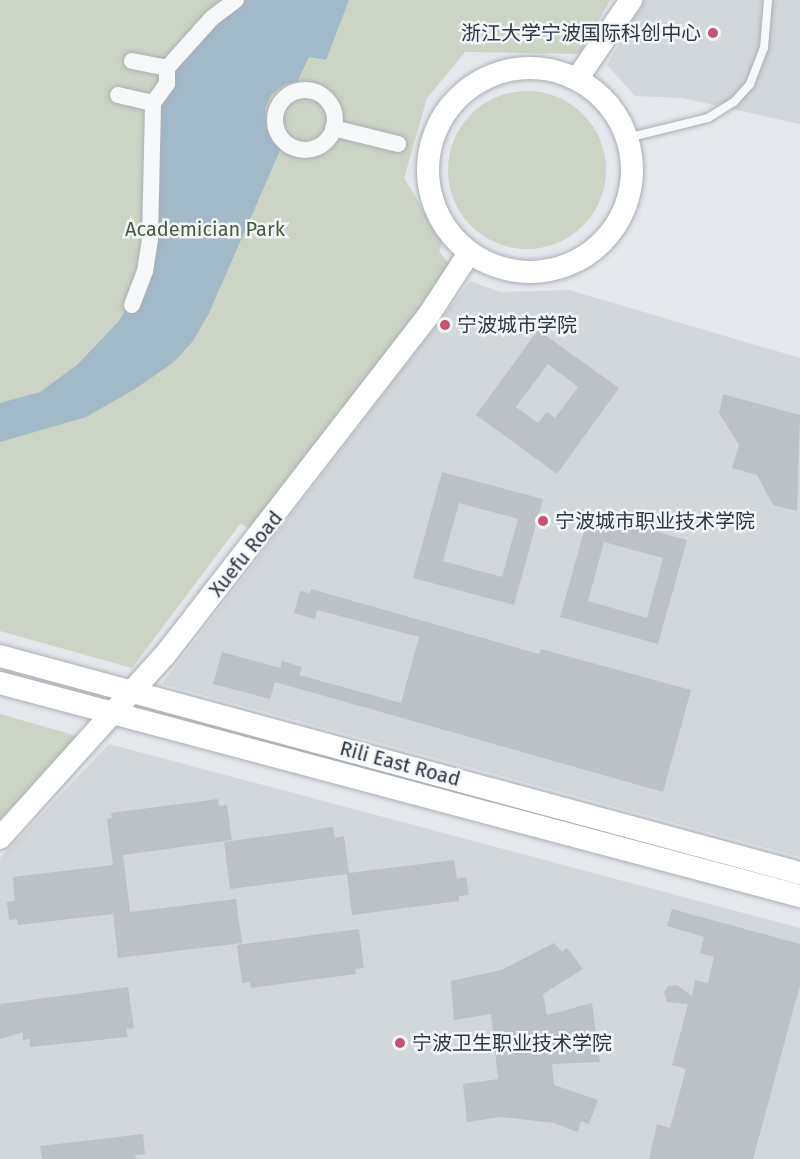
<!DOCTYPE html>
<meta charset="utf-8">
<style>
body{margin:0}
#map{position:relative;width:800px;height:1159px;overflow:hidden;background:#e4e7eb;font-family:"Fira Sans","Noto Sans SC",sans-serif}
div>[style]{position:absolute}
.built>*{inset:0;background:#d2d7dc}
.green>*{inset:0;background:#cbd4c5}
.round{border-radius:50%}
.water>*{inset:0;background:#a2b9c8}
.building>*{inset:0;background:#bbc1c7}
.roads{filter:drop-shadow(0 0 2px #a9afb5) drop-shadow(0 0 2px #a9afb5)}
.lane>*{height:8px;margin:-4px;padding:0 4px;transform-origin:4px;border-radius:4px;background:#f6f8f9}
.street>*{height:16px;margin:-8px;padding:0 8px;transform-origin:8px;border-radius:8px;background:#f6f8f9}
.street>.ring{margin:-8px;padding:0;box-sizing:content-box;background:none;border:16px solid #f6f8f9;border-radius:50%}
.secondary>*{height:22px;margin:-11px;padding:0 11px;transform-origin:11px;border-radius:11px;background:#fff}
.secondary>.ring{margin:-11px;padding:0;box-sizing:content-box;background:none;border:22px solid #fff;border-radius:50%}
.dots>*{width:16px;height:16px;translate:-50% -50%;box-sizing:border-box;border:3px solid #f3f6f8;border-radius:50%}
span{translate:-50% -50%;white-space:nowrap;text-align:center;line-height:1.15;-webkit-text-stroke:5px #f3f6f8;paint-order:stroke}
.poi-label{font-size:20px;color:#2c3742}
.right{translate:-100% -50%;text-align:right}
.left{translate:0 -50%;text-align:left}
.park-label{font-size:20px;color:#465d3b}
.street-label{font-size:20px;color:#2c3742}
</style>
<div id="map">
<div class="built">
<div style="clip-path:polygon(644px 0,800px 0,800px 124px,682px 98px,635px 96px,607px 65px)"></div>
<div style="clip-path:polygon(470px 281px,500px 292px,569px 290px,800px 358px,800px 857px,162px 684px)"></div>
<div style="clip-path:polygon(109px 744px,800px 928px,800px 1159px,0 1159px,0 858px)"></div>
</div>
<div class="green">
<div style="clip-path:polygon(0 0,610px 0,580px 54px,465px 52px,427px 98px,404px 178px,443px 242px,439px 251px,452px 268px,253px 530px,240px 524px,132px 668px,0 631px)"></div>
<div class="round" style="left:448px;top:91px;width:158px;height:158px"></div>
<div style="clip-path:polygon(0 714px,77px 736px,0 820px)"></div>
</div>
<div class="water">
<div style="clip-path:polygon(245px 0,349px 0,326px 60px,309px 57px,297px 82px,285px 84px,271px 95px,265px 109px,266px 127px,272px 141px,282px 146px,209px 313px,193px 341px,174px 362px,135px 389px,86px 417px,0 442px,0 403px,40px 392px,77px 365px,119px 321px,140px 285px,151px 125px,178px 56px)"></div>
</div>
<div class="building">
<div style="clip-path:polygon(evenodd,538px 330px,619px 388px,557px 474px,476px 415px,538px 330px,548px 364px,578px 387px,555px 418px,547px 412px,538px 423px,516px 407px,548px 364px)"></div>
<div style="clip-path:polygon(723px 394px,800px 415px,797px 511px,773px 505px,757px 475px,732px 468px,739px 445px,719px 413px)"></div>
<div style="clip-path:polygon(evenodd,442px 472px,543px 499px,514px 605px,413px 578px,442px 472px,459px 503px,518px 519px,502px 577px,443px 561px,459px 503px)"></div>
<div style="clip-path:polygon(evenodd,589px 513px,687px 540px,658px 644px,560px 617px,589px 513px,604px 542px,663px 558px,647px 618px,588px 601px,604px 542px)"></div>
<div style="clip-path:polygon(311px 589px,539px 654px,541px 649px,691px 690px,663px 792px,275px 682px,270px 699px,213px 684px,222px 652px,280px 668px,282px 661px,302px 667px,299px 675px,401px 703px,419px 637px,317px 610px,315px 619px,294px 613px,300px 591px,310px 593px)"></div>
<div style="clip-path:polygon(218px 799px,219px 806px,227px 805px,232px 840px,123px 855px,130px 912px,236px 899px,242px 943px,118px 958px,113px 914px,18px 925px,17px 919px,9px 920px,7px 902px,15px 901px,13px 877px,113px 865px,107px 819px,112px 818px,111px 813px)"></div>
<div style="clip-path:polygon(333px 827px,335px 838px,344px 836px,349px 873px,454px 860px,457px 879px,466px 877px,469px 895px,459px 896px,459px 901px,352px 915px,347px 874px,230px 889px,224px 842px)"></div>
<div style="clip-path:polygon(672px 909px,800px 944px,800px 985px,753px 1159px,649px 1159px,657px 1124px,670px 1128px,686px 1069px,672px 1065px,688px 1004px,667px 1002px,664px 992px,668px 986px,677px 985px,692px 996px,695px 980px,708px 983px,714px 957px,700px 953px,704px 937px,667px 926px)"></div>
<div style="clip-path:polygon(359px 929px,364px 968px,355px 969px,356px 974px,251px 988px,250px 982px,242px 983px,237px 945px)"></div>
<div style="clip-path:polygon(554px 943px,562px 952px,567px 948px,583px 969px,543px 994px,547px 1015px,592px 1003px,600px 1062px,552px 1064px,554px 1085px,598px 1100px,589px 1124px,581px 1121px,578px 1132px,554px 1123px,501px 1117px,467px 1122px,463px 1084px,498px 1079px,491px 1014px,454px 1020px,451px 981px,501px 970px)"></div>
<div style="clip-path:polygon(128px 987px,134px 1028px,126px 1029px,128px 1037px,30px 1047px,30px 1039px,23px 1040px,23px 1032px,0 1039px,0 1004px)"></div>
<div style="clip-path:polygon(143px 1134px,145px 1154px,135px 1155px,136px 1159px,42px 1159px,40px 1146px)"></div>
</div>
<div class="roads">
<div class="lane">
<div style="left:627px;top:138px;width:83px;rotate:-13.9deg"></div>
<div style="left:708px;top:118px;width:31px;rotate:-32deg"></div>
<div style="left:734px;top:102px;width:24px;rotate:-48deg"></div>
<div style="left:750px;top:84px;width:39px;rotate:-69deg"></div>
<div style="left:764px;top:48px;width:48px;rotate:-85.2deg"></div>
</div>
<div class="street">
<div style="left:132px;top:61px;width:36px;rotate:11deg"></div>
<div class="ring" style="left:275px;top:90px;width:44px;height:44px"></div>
<div style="left:118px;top:95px;width:36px;rotate:13deg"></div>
<div style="left:333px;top:128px;width:67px;rotate:13.8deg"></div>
<div style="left:132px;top:305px;width:36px;rotate:-69deg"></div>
<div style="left:145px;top:271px;width:33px;rotate:-81deg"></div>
<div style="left:150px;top:238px;width:135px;rotate:-88.7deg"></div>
<div style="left:153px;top:103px;width:24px;rotate:-54deg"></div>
<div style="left:167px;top:84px;width:16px;rotate:-90deg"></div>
<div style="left:167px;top:68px;width:67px;rotate:-48deg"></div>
<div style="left:212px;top:18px;width:30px;rotate:-37deg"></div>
</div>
<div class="secondary">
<div class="ring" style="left:428px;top:68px;width:182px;height:182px"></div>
<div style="left:577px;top:79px;width:96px;rotate:-55.6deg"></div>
<div style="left:0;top:656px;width:829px;rotate:15.18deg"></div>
<div style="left:0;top:683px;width:828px;rotate:14.91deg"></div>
<div style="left:0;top:838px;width:246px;rotate:-48deg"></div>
<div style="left:165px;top:655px;width:429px;rotate:-52.2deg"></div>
<div style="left:428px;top:316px;width:75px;rotate:-56.9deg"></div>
</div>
</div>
<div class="dots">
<div style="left:713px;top:33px;background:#c55374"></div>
<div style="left:445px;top:325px;background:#c55374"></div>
<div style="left:543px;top:521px;background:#c55374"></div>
<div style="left:400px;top:1043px;background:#c55374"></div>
</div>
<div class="poi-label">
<span class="right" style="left:701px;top:33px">浙江大学宁波国际科创中心</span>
<span class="left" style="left:457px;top:325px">宁波城市学院</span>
<span class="left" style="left:555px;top:521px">宁波城市职业技术学院</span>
<span class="left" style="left:412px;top:1043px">宁波卫生职业技术学院</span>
</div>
<div class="park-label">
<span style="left:205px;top:229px">Academician Park</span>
</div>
<div class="street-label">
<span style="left:246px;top:554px;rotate:-51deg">Xuefu Road</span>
<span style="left:400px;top:764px;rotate:15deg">Rili East Road</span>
</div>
</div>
